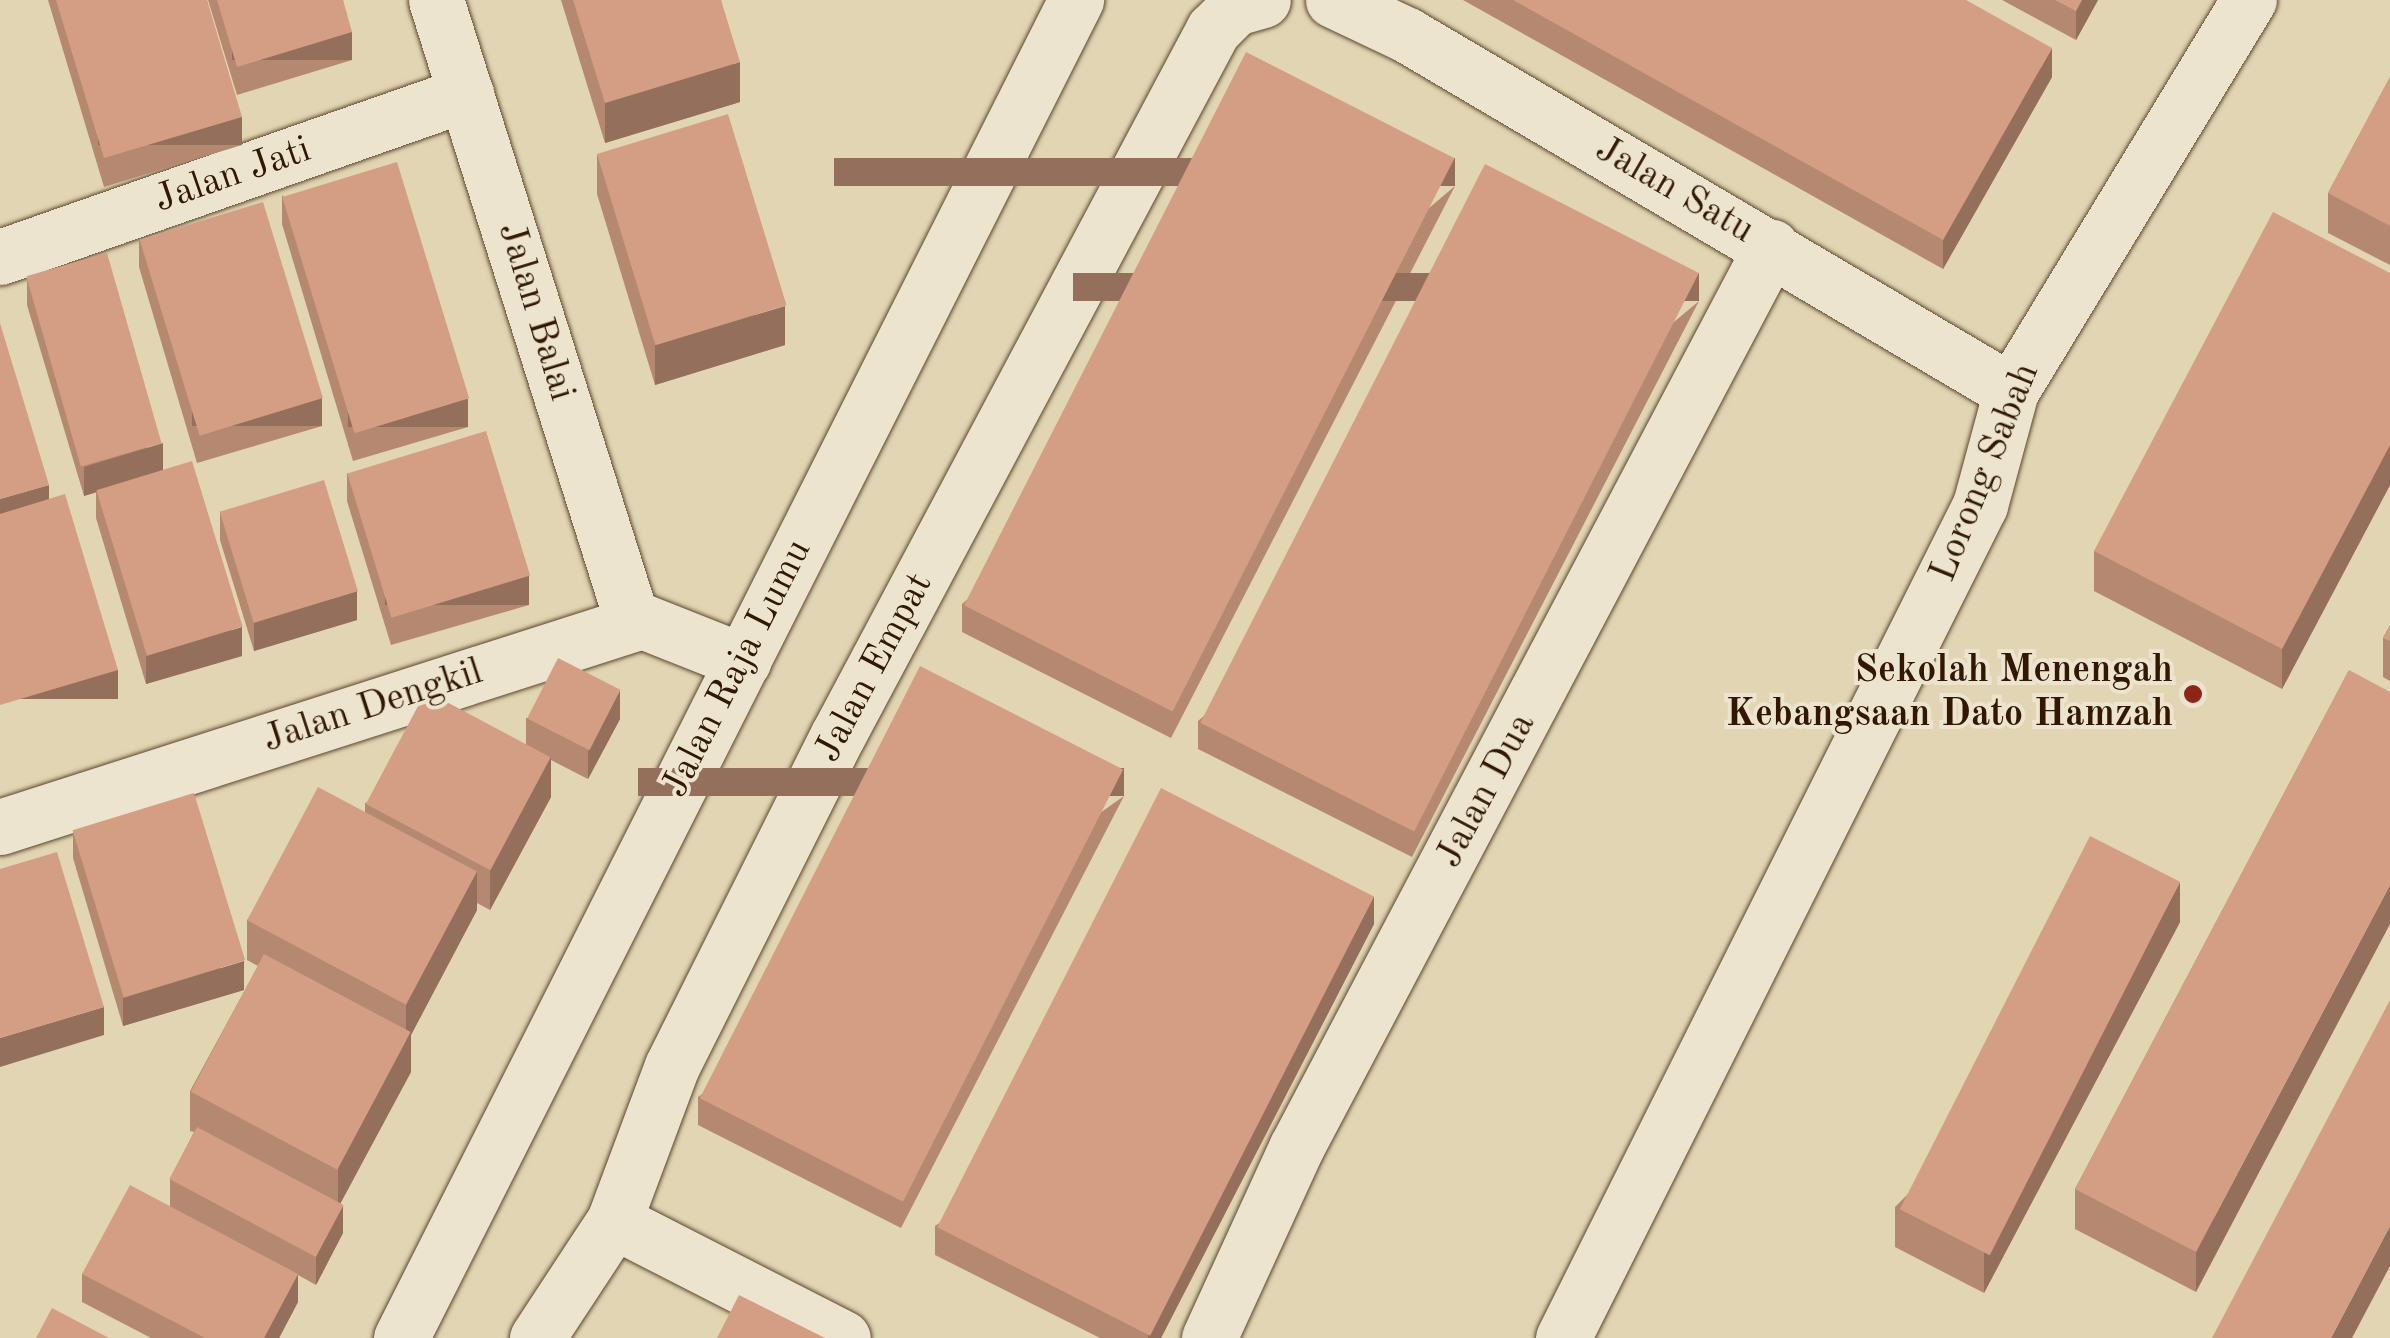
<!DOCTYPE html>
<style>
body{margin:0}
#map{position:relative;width:2390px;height:1338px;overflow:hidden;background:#e1d5b3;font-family:"Old Standard TT",serif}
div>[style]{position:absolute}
.roads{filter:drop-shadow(0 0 2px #5e472e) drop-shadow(0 0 2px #5e472e)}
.minor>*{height:55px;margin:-27.5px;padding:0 27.5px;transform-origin:27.5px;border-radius:27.5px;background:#ece4ce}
.wall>*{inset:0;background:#b58871}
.shaded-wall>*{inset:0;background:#946f5c;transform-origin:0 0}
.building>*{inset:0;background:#d39e83;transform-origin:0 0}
.dots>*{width:28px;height:28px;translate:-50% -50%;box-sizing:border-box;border:5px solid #ece4ce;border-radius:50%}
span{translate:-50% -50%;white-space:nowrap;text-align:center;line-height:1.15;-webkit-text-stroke:8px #ece4ce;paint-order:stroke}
.street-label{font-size:38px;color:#321802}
.poi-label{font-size:38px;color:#321802;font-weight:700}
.right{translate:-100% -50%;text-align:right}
</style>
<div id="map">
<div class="roads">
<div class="minor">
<div style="left:436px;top:0;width:654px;rotate:72.48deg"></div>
<div style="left:1333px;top:0;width:82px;rotate:25.3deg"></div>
<div style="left:1407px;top:35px;width:701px;rotate:30.52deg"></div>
<div style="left:0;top:257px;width:494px;rotate:-19.3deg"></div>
<div style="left:0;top:827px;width:674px;rotate:-17.79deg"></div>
<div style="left:642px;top:621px;width:109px;rotate:21.6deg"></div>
<div style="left:614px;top:1221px;width:257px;rotate:27.1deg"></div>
<div style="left:401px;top:1338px;width:1499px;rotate:-63.23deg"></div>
<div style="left:537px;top:1338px;width:140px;rotate:-56.7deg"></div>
<div style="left:614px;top:1221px;width:165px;rotate:-69.5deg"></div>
<div style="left:672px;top:1066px;width:370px;rotate:-63.4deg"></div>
<div style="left:838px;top:735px;width:799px;rotate:-61.99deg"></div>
<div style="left:1213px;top:30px;width:31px;rotate:-45deg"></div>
<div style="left:1235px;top:8px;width:29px;rotate:-16deg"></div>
<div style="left:1209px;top:1338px;width:209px;rotate:-65.4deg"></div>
<div style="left:1296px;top:1148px;width:1019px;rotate:-62.2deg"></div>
<div style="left:1563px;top:1338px;width:932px;rotate:-63.41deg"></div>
<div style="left:1980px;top:505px;width:118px;rotate:-74.8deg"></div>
<div style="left:2011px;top:391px;width:458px;rotate:-58.7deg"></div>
</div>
</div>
<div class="wall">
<div style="clip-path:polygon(48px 0,207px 0,242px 145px,104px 187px)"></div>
<div style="clip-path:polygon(208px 0,343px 0,352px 60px,237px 95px)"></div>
<div style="clip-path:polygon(561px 0,721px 0,740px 102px,605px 143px)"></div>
<div style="clip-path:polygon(1463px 0,1966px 0,2052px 77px,1943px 269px)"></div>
<div style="clip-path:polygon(2002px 0,2098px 0,2076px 40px)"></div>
<div style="clip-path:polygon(2390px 77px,2390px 265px,2328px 233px,2328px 193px)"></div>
<div style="clip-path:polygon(597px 154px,785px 345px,655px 385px,597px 194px)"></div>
<div style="clip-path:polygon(1455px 186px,1171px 738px,962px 632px,962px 604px)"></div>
<div style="clip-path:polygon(282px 195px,468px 427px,353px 461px,282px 224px)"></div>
<div style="clip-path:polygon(139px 239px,322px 426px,197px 463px,139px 267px)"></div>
<div style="clip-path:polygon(2390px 273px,2390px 485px,2282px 689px,2094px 591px,2094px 551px)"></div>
<div style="clip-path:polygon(27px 277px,163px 470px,242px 656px,146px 684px,96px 518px,96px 492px,84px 496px,27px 305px)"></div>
<div style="clip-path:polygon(1699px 301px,1412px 857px,1198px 749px,1198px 721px)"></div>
<div style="clip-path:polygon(347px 473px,529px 605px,391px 645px,347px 501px)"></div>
<div style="clip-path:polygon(220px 511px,357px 620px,254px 651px,220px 540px)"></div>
<div style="clip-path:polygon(2390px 625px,2390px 681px,2383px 677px,2383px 638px)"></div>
<div style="clip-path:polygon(2349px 670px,2196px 1292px,2075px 1229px,2075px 1189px)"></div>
<div style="clip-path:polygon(526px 718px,620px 719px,588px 779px,551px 760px,551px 797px,490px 910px,477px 903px,477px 910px,411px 1035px,411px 1072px,340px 1203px,343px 1233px,316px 1285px,298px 1275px,298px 1302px,279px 1338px,151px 1338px,82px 1302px,82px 1274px,170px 1206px,170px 1179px,194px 1132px,190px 1131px,190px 1091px,258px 966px,247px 960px,247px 920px,365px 812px,365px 803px,526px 744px)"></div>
<div style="clip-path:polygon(1124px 796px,901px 1228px,698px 1125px,698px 1097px)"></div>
<div style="clip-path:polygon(73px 830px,244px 990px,123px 1026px,73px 858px)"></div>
<div style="clip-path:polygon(2180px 922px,1984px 1293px,1895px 1247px,1895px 1207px)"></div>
<div style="clip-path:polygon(1374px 924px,1161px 1338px,1100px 1338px,935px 1255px,935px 1226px)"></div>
</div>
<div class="shaded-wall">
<div style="clip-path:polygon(2082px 0,2098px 0,2076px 40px,2076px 11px)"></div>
<div style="left:352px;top:32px;width:28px;height:120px;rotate:90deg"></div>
<div style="clip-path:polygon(2052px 48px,2052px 77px,1943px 269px,1943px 240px)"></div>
<div style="clip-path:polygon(740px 62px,740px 102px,605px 143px,605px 103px)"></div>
<div style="left:242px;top:117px;width:28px;height:144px;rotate:90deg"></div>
<div style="left:1455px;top:158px;width:28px;height:621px;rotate:90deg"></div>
<div style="left:1699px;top:273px;width:28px;height:626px;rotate:90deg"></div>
<div style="clip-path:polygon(785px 306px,785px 345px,655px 385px,655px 345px)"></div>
<div style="left:322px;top:398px;width:28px;height:130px;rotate:90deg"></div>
<div style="left:468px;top:399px;width:28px;height:120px;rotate:90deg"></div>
<div style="clip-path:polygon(163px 443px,163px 472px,84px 496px,84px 467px)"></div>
<div style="clip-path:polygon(2390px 445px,2390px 485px,2282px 689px,2282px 649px)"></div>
<div style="clip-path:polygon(49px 485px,49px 513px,0 528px,0 499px)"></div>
<div style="left:529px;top:576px;width:29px;height:144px;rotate:90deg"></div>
<div style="clip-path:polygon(357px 591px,357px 620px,254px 651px,254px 623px)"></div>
<div style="clip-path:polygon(242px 627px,242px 656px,146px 684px,146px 656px)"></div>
<div style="left:118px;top:670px;width:29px;height:123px;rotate:90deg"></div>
<div style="clip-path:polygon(620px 690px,620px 719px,588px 779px,588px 751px)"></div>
<div style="clip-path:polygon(551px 757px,551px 797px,490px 910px,490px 870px)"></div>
<div style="left:1124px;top:768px;width:28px;height:486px;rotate:90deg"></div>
<div style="clip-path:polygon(477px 871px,477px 910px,411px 1035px,411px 1072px,338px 1208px,338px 1168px,406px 1041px,406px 1004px)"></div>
<div style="clip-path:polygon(2180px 882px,2180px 922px,1984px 1293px,1984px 1254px)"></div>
<div style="clip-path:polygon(2390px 885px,2390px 924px,2196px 1292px,2196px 1252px)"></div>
<div style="clip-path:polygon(1374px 896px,1374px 924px,1161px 1338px,1148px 1338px,1148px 1334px)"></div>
<div style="clip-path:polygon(244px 961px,244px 990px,123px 1026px,123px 998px)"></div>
<div style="clip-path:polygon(104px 1007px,104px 1035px,0 1067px,0 1038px)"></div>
<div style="clip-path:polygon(343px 1205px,343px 1233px,316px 1285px,316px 1256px)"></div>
<div style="clip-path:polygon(2390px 1226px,2390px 1266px,2352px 1338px,2331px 1338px)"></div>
<div style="clip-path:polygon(298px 1274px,298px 1302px,279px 1338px,264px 1338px)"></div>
</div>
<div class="building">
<div style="clip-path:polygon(56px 0,207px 0,242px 117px,104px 158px)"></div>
<div style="clip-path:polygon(217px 0,343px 0,352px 32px,237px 67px)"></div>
<div style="clip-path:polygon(573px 0,721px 0,740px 62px,605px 103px)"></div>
<div style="clip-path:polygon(1513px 0,1966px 0,2052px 48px,1943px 240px)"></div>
<div style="clip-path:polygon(2055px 0,2082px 0,2076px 11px)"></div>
<div style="left:1246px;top:52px;width:234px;height:621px;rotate:27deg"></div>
<div style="clip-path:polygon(2390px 77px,2390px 226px,2328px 193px)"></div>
<div style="left:728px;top:114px;width:200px;height:137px;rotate:73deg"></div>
<div style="left:397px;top:162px;width:247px;height:120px;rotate:73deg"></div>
<div style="left:1485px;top:164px;width:240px;height:627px;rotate:27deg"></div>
<div style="left:263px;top:202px;width:205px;height:129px;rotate:73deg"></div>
<div style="clip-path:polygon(2273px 212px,2390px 273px,2390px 445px,2282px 649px,2094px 551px)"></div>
<div style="left:107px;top:253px;width:198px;height:84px;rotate:74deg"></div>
<div style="clip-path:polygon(0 323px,49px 485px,0 499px)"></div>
<div style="left:486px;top:431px;width:151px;height:145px;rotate:73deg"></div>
<div style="left:192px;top:461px;width:173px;height:100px;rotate:73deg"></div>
<div style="left:324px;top:480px;width:116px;height:109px;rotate:73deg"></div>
<div style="clip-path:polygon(65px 494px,118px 670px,0 705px,0 514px)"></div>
<div style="clip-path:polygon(2390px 625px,2390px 641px,2383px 638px)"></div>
<div style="left:558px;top:658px;width:70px;height:68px;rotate:27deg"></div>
<div style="left:920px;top:666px;width:228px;height:485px;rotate:27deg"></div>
<div style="clip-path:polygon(2349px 670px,2390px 692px,2390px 885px,2196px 1252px,2075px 1189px)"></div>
<div style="left:426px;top:691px;width:141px;height:128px;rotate:28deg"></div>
<div style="left:318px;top:787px;width:180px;height:151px;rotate:28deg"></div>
<div style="left:1161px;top:788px;width:239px;height:493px;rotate:27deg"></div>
<div style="left:194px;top:793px;width:175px;height:127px;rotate:73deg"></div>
<div style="left:2090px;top:836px;width:101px;height:419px;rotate:27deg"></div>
<div style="clip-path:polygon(57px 852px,104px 1007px,0 1038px,0 869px)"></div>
<div style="left:264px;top:954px;width:166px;height:156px;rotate:28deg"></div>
<div style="clip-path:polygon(2390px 1000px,2390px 1226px,2331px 1338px,2212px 1338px)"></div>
<div style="left:197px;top:1127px;width:166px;height:59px;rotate:28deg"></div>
<div style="clip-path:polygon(130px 1185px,298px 1274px,264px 1338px,205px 1338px,82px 1274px)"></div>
<div style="clip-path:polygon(739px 1295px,825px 1338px,717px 1338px)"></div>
<div style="clip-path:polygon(52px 1308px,109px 1338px,36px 1338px)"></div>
</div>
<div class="dots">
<div style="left:2193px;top:694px;background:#8f2418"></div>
</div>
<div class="street-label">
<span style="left:233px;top:176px;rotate:-19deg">Jalan Jati</span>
<span style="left:1674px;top:191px;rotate:30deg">Jalan Satu</span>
<span style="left:535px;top:312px;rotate:73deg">Jalan Balai</span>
<span style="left:1986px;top:473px;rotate:-68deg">Lorong Sabah</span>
<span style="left:875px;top:668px;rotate:-62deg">Jalan Empat</span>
<span style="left:738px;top:669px;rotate:-63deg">Jalan Raja Lumu</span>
<span style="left:373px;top:707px;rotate:-18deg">Jalan Dengkil</span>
<span style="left:1487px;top:791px;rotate:-62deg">Jalan Dua</span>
</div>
<div class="poi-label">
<span class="right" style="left:2173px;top:694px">Sekolah Menengah<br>Kebangsaan Dato Hamzah</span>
</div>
</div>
